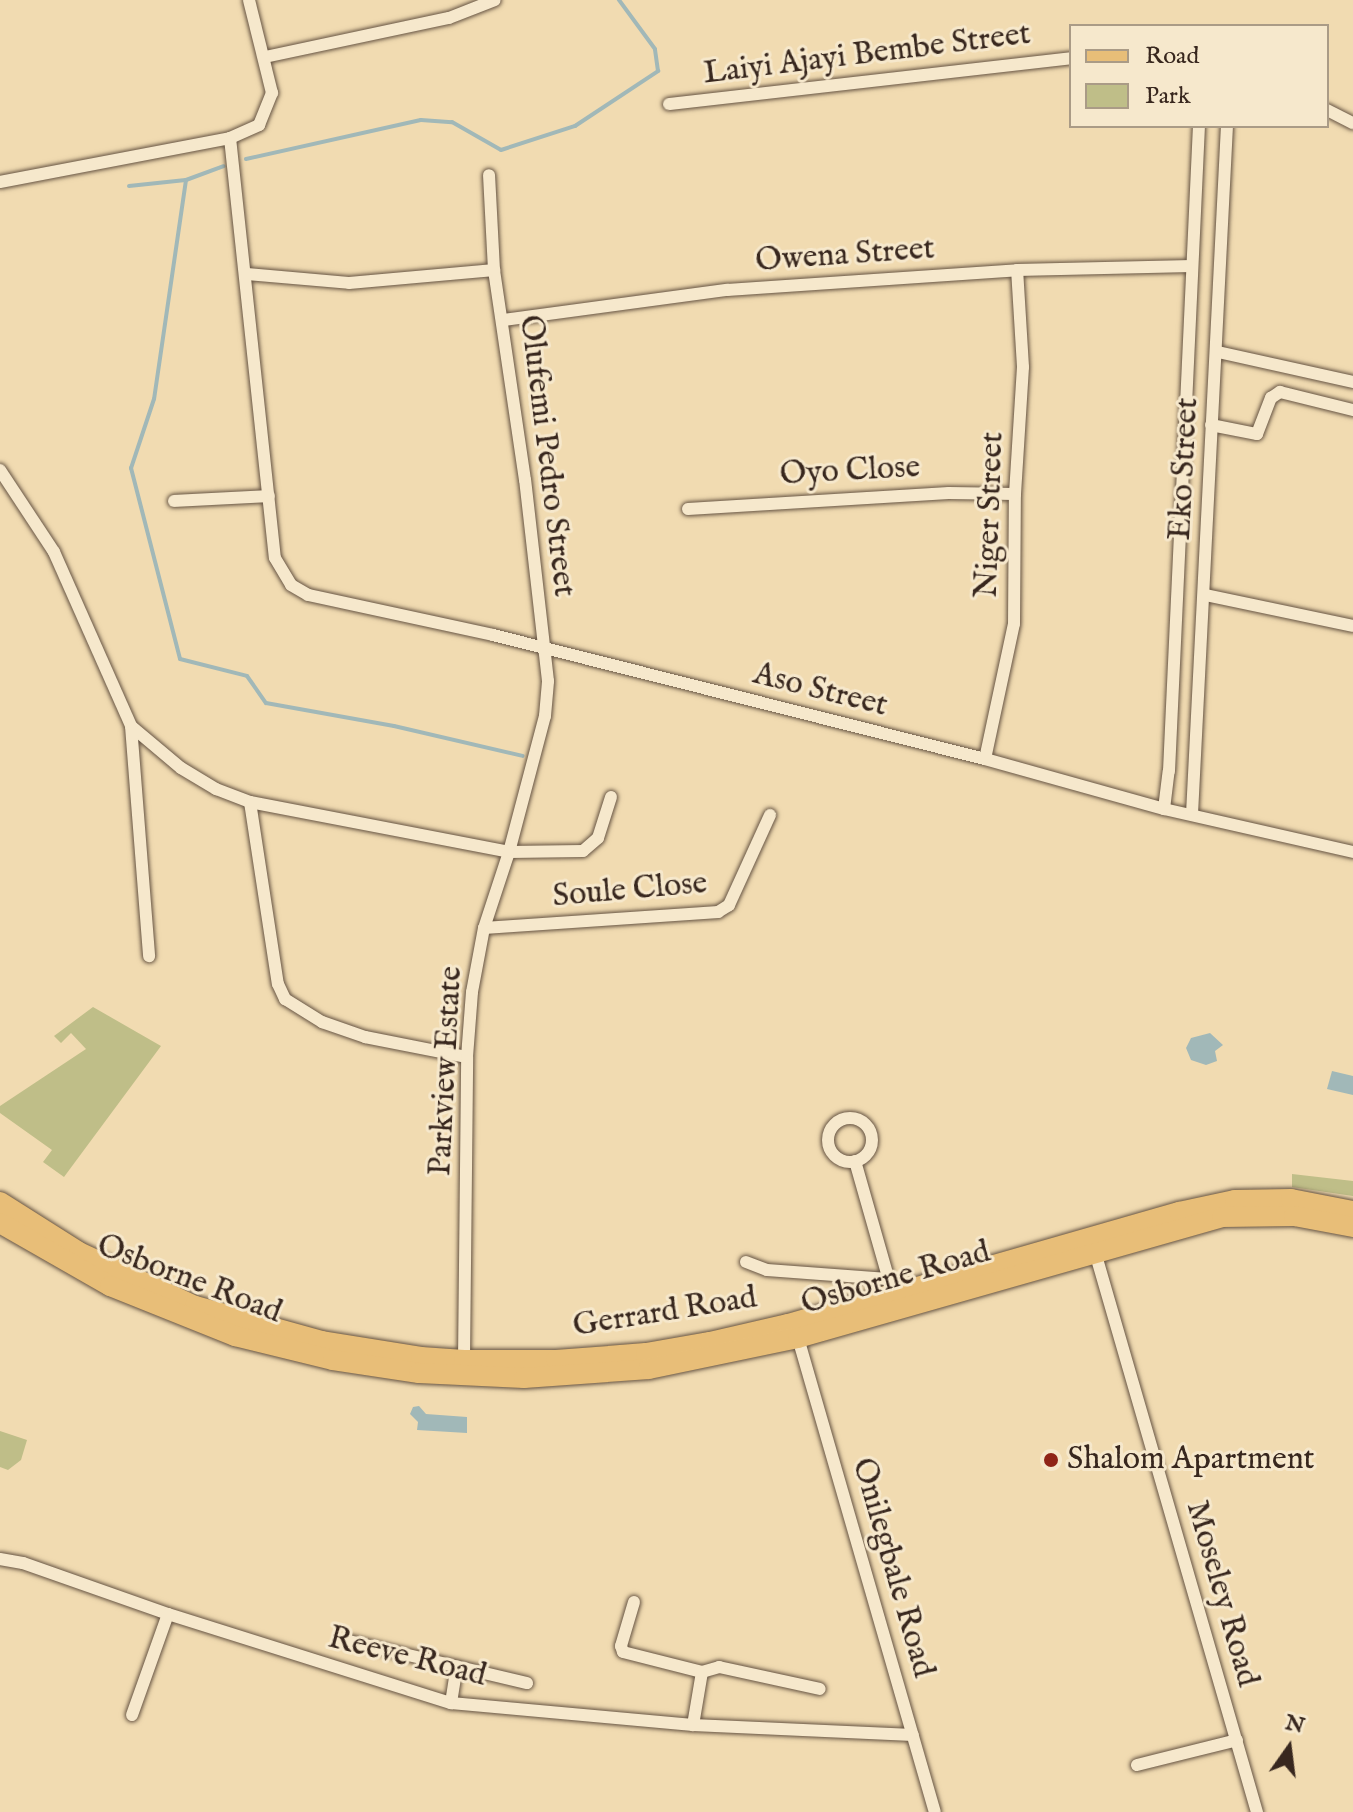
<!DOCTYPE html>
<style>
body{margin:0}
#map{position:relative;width:1353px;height:1812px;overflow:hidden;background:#f1dbb1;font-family:"IM FELL English",serif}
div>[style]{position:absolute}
.green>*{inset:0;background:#bfbe88}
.water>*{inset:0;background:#a1b8b8}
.stream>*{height:4px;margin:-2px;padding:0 2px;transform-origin:2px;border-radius:2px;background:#a1b8b8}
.roads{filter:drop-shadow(0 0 2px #665443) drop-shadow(0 0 2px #665443)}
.minor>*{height:12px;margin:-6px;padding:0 6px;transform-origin:6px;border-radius:6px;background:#f6e8cc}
.minor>.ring{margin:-6px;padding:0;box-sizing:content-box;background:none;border:12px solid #f6e8cc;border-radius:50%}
.primary>*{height:20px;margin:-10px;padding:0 10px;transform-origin:10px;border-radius:10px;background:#e8be78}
.dots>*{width:22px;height:22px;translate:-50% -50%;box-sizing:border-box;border:4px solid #f6e8cc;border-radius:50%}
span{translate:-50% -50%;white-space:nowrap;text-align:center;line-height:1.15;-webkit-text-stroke:6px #f6e8cc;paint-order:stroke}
.street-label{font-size:32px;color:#38271e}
.poi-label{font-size:32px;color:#38271e}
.left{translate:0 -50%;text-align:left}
.legend{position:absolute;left:1069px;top:24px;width:260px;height:104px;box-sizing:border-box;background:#f6e8cc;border:2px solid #aa9b86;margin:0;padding:10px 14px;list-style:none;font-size:24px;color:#38271e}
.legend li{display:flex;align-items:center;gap:16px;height:40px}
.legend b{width:40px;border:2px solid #aa9b86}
.north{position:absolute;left:1249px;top:1708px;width:80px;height:80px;-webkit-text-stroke:6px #f6e8cc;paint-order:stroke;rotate:14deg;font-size:22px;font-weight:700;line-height:32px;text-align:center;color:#38271e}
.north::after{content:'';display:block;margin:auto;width:28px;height:36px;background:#38271e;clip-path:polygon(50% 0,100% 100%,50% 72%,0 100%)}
</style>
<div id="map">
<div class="green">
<div style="clip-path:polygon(93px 1007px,161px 1046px,64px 1177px,43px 1162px,52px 1150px,0 1113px,0 1106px,86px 1049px,71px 1033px,61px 1043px,54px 1036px)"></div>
<div style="clip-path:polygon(1292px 1174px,1353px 1181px,1353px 1196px,1292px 1187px)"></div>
<div style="clip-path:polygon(0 1431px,27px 1440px,21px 1460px,8px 1470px,0 1467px)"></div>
</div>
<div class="water">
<div style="clip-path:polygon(1210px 1033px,1223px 1045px,1215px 1051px,1217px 1061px,1206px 1065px,1191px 1060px,1186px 1048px,1191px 1038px)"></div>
<div style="clip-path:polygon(1332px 1071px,1353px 1076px,1353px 1095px,1327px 1089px)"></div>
<div style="clip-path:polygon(419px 1406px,426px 1414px,467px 1417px,467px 1433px,417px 1430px,418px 1422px,410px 1414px,413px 1407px)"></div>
</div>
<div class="stream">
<div style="left:246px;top:159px;width:179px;rotate:-12.6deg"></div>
<div style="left:421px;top:120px;width:31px;rotate:4deg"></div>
<div style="left:452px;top:122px;width:56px;rotate:29.7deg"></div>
<div style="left:501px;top:150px;width:78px;rotate:-18deg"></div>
<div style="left:575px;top:126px;width:100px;rotate:-33.5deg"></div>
<div style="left:658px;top:71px;width:22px;rotate:-98deg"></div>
<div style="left:655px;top:49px;width:61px;rotate:-126.3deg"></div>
<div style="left:186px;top:180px;width:221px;rotate:98.3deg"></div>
<div style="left:154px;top:399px;width:73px;rotate:108.4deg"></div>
<div style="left:131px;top:468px;width:197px;rotate:75.6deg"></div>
<div style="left:180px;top:659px;width:69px;rotate:14.2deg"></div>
<div style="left:247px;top:676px;width:33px;rotate:55deg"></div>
<div style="left:266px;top:703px;width:130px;rotate:10.2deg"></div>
<div style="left:394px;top:726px;width:132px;rotate:13.1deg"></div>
<div style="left:129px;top:186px;width:57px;rotate:-6deg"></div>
<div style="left:186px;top:180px;width:40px;rotate:-20.2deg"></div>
</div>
<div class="roads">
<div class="minor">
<div style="left:265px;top:57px;width:188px;rotate:-12deg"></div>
<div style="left:449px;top:18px;width:49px;rotate:-21.4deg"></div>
<div style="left:669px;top:104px;width:405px;rotate:-6.5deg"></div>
<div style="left:1327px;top:110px;width:29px;rotate:27deg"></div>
<div style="left:230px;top:138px;width:422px;rotate:83.9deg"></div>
<div style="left:275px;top:558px;width:31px;rotate:59deg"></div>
<div style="left:291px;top:585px;width:20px;rotate:30deg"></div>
<div style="left:308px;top:595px;width:189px;rotate:12.2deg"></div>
<div style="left:493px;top:635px;width:507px;rotate:14.15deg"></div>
<div style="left:985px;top:759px;width:186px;rotate:15.6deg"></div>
<div style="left:1164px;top:809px;width:194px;rotate:12.8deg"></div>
<div style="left:0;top:182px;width:234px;rotate:-10.8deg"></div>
<div style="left:230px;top:138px;width:32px;rotate:-24deg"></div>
<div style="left:259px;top:125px;width:35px;rotate:-68deg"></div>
<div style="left:272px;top:93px;width:96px;rotate:-103.9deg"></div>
<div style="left:247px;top:274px;width:102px;rotate:5deg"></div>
<div style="left:349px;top:283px;width:146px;rotate:-5.1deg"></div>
<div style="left:504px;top:320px;width:225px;rotate:-7.7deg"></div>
<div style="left:727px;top:290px;width:291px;rotate:-3.9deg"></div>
<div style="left:1017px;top:270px;width:175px;rotate:-1.3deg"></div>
<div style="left:1218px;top:352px;width:138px;rotate:12.5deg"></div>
<div style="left:1211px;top:425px;width:47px;rotate:11.1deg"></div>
<div style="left:1257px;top:434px;width:39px;rotate:-69deg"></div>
<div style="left:1271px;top:398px;width:11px;rotate:-34deg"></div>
<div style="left:1280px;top:392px;width:75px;rotate:13.9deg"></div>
<div style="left:0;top:470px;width:98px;rotate:56.6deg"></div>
<div style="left:54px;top:552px;width:190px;rotate:66.1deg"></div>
<div style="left:131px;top:726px;width:231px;rotate:85.5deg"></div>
<div style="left:174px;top:501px;width:95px;rotate:-3deg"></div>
<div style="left:688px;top:509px;width:261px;rotate:-3.5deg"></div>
<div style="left:949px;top:493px;width:66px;rotate:0.9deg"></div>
<div style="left:1206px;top:595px;width:150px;rotate:11.9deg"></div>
<div style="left:131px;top:726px;width:65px;rotate:40deg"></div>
<div style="left:181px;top:768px;width:41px;rotate:31deg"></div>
<div style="left:216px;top:789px;width:36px;rotate:21deg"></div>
<div style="left:250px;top:802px;width:264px;rotate:10.9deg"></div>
<div style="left:509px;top:852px;width:74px;rotate:-0.8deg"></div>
<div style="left:583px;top:851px;width:20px;rotate:-41deg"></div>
<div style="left:598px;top:838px;width:43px;rotate:-72.4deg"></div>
<div style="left:985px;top:759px;width:138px;rotate:-77.9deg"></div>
<div style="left:1014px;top:624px;width:130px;rotate:-89.6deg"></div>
<div style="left:1015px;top:494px;width:127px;rotate:-86.4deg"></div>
<div style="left:1023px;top:367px;width:97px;rotate:-93.5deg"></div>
<div style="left:250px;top:802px;width:184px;rotate:81.3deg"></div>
<div style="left:278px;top:984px;width:17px;rotate:65deg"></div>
<div style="left:285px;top:999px;width:44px;rotate:31.9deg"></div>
<div style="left:322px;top:1022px;width:46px;rotate:19.2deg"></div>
<div style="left:365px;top:1037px;width:104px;rotate:11.1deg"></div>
<div style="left:1164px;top:809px;width:38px;rotate:-83deg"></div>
<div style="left:1169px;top:771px;width:646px;rotate:-87.34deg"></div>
<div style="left:1192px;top:814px;width:689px;rotate:-87.09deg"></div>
<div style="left:484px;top:928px;width:235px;rotate:-3.9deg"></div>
<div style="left:718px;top:912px;width:13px;rotate:-32deg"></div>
<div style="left:729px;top:905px;width:99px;rotate:-65.5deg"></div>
<div class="ring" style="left:828px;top:1118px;width:32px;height:32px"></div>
<div style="left:855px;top:1161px;width:128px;rotate:74.1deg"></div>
<div style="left:1095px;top:1252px;width:583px;rotate:73.87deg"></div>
<div style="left:746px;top:1262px;width:22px;rotate:21deg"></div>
<div style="left:767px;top:1270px;width:121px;rotate:4.3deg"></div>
<div style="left:798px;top:1338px;width:493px;rotate:73.9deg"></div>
<div style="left:464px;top:1360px;width:303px;rotate:-89.4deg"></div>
<div style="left:467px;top:1057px;width:65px;rotate:-85.6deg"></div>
<div style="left:472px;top:992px;width:65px;rotate:-79.4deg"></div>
<div style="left:484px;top:928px;width:80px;rotate:-71.8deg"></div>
<div style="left:509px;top:852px;width:141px;rotate:-75.2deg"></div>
<div style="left:545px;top:716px;width:35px;rotate:-85deg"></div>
<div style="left:548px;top:681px;width:202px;rotate:-96.5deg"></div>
<div style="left:525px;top:480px;width:212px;rotate:-98.4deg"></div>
<div style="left:494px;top:270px;width:95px;rotate:-93deg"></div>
<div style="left:0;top:1559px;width:23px;rotate:10deg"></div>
<div style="left:23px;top:1563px;width:154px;rotate:19.4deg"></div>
<div style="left:168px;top:1614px;width:297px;rotate:17.5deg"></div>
<div style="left:451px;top:1703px;width:243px;rotate:5.2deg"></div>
<div style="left:693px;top:1725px;width:220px;rotate:2.6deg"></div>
<div style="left:634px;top:1602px;width:46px;rotate:106.5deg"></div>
<div style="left:621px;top:1646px;width:6px;rotate:72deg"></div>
<div style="left:623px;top:1652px;width:81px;rotate:14.2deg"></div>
<div style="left:702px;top:1672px;width:54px;rotate:99.6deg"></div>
<div style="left:349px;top:1641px;width:183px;rotate:13.3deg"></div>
<div style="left:702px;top:1672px;width:18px;rotate:-16deg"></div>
<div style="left:719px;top:1667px;width:103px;rotate:12.3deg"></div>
<div style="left:451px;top:1703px;width:37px;rotate:-81deg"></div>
<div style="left:132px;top:1715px;width:107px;rotate:-70.4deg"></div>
<div style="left:1137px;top:1765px;width:103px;rotate:-14deg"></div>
</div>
<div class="primary">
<div style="left:0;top:1202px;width:93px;rotate:32.3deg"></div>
<div style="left:79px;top:1252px;width:128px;rotate:25deg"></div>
<div style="left:195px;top:1306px;width:132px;rotate:15.4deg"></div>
<div style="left:322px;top:1341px;width:100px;rotate:9.2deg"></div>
<div style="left:421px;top:1357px;width:43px;rotate:4deg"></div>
<div style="left:464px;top:1360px;width:92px"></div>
<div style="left:556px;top:1360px;width:90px;rotate:-4.4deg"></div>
<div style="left:646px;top:1353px;width:65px;rotate:-9.8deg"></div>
<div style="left:710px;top:1342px;width:80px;rotate:-13deg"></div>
<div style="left:788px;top:1324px;width:407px;rotate:-16deg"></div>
<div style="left:1179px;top:1212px;width:57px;rotate:-12.1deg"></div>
<div style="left:1235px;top:1200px;width:56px;rotate:-1deg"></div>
<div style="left:1291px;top:1199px;width:63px;rotate:11deg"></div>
<div style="left:0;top:1223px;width:127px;rotate:29.8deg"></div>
<div style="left:110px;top:1286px;width:135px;rotate:21.8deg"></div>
<div style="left:235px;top:1336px;width:101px;rotate:13.8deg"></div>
<div style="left:333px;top:1360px;width:87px;rotate:8.6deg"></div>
<div style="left:419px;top:1373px;width:105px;rotate:2.7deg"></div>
<div style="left:524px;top:1378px;width:125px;rotate:-4.1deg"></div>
<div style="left:649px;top:1369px;width:152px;rotate:-11.8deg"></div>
<div style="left:798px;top:1338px;width:441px;rotate:-15.9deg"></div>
<div style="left:1222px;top:1217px;width:72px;rotate:-0.8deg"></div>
<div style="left:1294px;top:1216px;width:60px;rotate:10.6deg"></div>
</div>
</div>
<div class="dots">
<div style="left:1051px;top:1460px;background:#8f2418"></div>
</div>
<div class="street-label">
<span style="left:867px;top:55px;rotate:-7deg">Laiyi Ajayi Bembe Street</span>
<span style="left:845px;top:256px;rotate:-4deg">Owena Street</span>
<span style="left:546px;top:456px;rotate:83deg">Olufemi Pedro Street</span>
<span style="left:1185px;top:469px;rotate:-87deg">Eko Street</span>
<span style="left:850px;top:472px;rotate:-3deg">Oyo Close</span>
<span style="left:991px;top:515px;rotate:-88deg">Niger Street</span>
<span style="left:820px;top:691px;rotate:14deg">Aso Street</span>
<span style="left:630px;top:891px;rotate:-5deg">Soule Close</span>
<span style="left:447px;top:1071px;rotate:-87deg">Parkview Estate</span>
<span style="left:896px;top:1279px;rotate:-16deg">Osborne Road</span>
<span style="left:189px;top:1280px;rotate:21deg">Osborne Road</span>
<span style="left:665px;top:1313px;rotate:-9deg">Gerrard Road</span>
<span style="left:892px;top:1568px;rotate:74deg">Onilegbale Road</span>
<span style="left:1221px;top:1594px;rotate:74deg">Moseley Road</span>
<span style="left:407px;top:1658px;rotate:14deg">Reeve Road</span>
</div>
<div class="poi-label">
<span class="left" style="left:1067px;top:1460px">Shalom Apartment</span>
</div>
<ul class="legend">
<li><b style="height:10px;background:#e8be78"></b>Road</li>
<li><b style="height:22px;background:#bfbe88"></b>Park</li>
</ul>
<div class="north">N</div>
</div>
